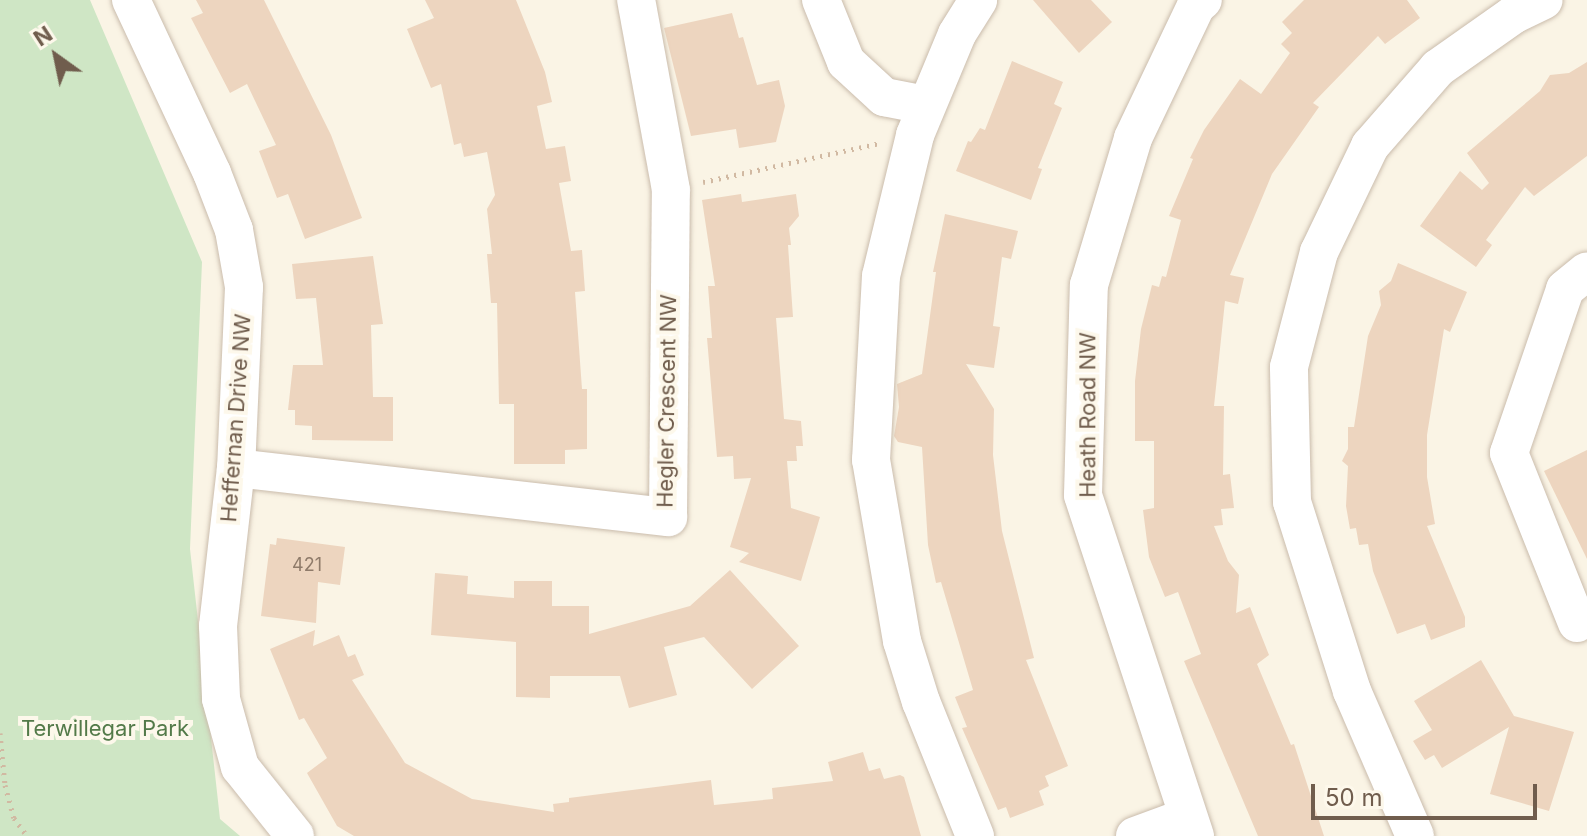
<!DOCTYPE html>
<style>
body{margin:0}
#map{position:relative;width:1587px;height:836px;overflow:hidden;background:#faf4e5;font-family:Inter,sans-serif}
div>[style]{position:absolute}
.green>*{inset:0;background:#cfe6c5}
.building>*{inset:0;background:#edd5bf}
.path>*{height:5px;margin-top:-2.5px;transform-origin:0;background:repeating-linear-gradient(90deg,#d1b9a2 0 2px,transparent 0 8px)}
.roads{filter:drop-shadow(0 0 2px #cabcac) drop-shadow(0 0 2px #cabcac)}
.minor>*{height:38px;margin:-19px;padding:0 19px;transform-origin:19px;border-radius:19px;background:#fff}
span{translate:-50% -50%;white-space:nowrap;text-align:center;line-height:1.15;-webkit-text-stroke:8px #fdf8eb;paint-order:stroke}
.number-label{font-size:18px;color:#8f7b6a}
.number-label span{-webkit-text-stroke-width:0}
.street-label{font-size:22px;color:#705d4d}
.park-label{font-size:22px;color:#537a49}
.north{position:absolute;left:16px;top:16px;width:80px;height:80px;-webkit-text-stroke:6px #fdf8eb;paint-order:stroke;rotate:327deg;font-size:22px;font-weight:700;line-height:32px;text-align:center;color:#705d4d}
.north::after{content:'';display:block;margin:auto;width:28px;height:36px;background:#705d4d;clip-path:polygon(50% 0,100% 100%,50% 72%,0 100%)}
.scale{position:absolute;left:1311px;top:784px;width:226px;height:36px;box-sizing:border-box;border:4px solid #705d4d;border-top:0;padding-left:10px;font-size:24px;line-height:28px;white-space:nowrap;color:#705d4d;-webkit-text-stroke:6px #fdf8eb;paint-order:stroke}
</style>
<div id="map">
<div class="green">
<div style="clip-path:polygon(0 0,90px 0,202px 262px,190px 549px,220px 819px,240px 836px,0 836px)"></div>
</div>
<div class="building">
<div style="clip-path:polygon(196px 0,264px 0,331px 135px,362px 218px,305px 239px,288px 194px,277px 198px,259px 151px,276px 145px,247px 84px,230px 93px,191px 18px,203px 13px)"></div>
<div style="clip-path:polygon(425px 0,516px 0,545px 72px,552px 102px,537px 106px,546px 149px,565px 146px,571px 181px,559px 183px,571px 251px,582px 250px,585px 291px,575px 292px,582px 389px,587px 389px,587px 449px,565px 450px,565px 464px,514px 464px,514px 404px,499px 404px,497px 303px,491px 303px,487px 254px,492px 254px,487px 209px,495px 195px,487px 152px,464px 157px,461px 143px,454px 145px,441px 84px,431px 88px,407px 29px,434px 18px)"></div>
<div style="clip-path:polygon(1033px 0,1091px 0,1112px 22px,1079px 53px)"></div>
<div style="clip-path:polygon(1304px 0,1407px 0,1420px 18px,1385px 44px,1378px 36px,1313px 103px,1319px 107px,1272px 174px,1230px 275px,1244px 278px,1238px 304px,1225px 301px,1214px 406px,1224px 406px,1223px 475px,1230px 474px,1234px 508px,1221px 509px,1223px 525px,1214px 526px,1228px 561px,1239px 575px,1236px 613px,1250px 607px,1269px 655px,1257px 664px,1291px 745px,1294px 744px,1324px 836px,1258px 836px,1184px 661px,1201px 654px,1178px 592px,1165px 597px,1149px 557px,1143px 510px,1154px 508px,1154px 441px,1135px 441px,1135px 381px,1141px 329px,1152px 285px,1159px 287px,1162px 276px,1166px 277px,1181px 220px,1169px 216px,1193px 159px,1190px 158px,1204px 130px,1240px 79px,1261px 94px,1290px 53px,1281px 44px,1292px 33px,1282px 22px)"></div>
<div style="clip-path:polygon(732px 13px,739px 38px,743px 37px,757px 85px,779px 80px,785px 106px,776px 142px,739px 148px,736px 129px,691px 136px,664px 28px)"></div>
<div style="clip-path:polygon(1012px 61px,1063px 82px,1054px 104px,1062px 108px,1038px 168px,1042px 169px,1031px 200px,956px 171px,968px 141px,971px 142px,980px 128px,985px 130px)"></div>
<div style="clip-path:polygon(1587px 62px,1587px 156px,1534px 196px,1525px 187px,1486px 240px,1492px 245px,1476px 267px,1420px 226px,1460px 171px,1482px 190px,1489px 183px,1467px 153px,1540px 91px,1550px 75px,1569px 73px)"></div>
<div style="clip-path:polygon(741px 194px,742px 202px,796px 194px,799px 216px,789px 228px,791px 245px,788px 245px,793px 317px,776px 318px,784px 419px,801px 421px,803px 446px,796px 446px,797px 461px,787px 461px,791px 508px,820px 517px,801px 581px,739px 562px,749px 553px,730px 547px,751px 478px,734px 479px,733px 456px,717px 457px,707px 338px,712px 338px,708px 286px,715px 286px,702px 200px)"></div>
<div style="clip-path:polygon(945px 214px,1018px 231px,1011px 259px,1002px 257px,993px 326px,1000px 327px,994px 368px,966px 364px,994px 409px,993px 455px,1002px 531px,1034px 658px,1026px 660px,1068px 766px,1045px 776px,1049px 786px,1039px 791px,1044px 805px,1010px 818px,1006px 807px,998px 810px,962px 728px,967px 727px,955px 697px,973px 690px,941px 582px,936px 583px,928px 545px,922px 447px,898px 442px,894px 436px,899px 407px,897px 384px,922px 374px,936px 272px,933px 272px)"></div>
<div style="clip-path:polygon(373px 256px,383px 324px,371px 325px,373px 397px,393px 397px,393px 441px,312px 440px,312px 426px,295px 425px,295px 410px,288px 410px,293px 365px,323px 365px,316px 298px,296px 299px,292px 264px)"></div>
<div style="clip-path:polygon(1398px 263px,1467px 292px,1450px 332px,1444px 329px,1427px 435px,1427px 477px,1435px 524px,1427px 526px,1465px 617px,1465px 627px,1431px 640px,1425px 624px,1397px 634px,1373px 571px,1368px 544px,1359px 545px,1356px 528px,1350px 529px,1346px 506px,1348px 466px,1342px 461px,1348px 449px,1348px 427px,1354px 427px,1368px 336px,1381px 305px,1379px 291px,1391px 281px)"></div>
<div style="clip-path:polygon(1587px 450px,1587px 559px,1544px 471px)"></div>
<div style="clip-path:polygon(277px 538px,345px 547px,340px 585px,318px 582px,316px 623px,261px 616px,270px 544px,276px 545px)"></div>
<div style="clip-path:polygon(730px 570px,799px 646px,752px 689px,704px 637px,664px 647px,677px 695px,629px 708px,620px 676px,550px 676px,550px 698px,516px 697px,516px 642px,431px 635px,435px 573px,468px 576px,467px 594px,514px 598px,514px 581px,552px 581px,552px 606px,589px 606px,589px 634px,690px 606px)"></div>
<div style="clip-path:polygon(315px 630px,313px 646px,339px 635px,348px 657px,355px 654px,364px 675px,352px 680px,405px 763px,472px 799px,554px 812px,553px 804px,569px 802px,569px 798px,711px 780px,714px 805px,773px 799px,772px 788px,833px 781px,828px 762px,863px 752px,869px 771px,880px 768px,884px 779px,900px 775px,904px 777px,921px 836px,354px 836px,337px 826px,307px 773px,327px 758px,304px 718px,299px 720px,270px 649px)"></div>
<div style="clip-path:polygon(1481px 660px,1514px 716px,1574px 732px,1549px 811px,1490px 794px,1509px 727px,1442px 768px,1434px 755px,1425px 760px,1413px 741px,1432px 730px,1414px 701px)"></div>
</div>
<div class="path">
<div style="left:703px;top:182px;width:182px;rotate:-12.4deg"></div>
<div style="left:0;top:733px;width:52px;rotate:84.5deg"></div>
<div style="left:5px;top:785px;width:34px;rotate:75deg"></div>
<div style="left:14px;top:818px;width:22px;rotate:54deg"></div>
</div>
<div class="roads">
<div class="minor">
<div style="left:131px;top:0;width:191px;rotate:64.9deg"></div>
<div style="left:212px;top:173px;width:61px;rotate:68.9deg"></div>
<div style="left:234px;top:230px;width:58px;rotate:80deg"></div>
<div style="left:244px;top:287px;width:181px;rotate:92.5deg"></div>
<div style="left:236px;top:468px;width:159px;rotate:96.5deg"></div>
<div style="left:218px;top:626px;width:73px;rotate:87.6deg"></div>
<div style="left:221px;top:699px;width:71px;rotate:74.4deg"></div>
<div style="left:240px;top:767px;width:88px;rotate:51.4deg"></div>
<div style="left:821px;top:0;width:67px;rotate:68deg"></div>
<div style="left:846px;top:62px;width:52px;rotate:42.6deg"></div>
<div style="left:884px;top:97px;width:42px;rotate:11deg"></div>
<div style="left:236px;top:468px;width:435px;rotate:6.5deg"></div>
<div style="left:668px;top:517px;width:327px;rotate:-89.5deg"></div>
<div style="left:671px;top:190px;width:193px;rotate:-100.4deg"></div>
<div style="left:1577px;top:623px;width:183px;rotate:-111.8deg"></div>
<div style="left:1509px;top:453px;width:173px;rotate:-71.1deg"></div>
<div style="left:1565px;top:289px;width:28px;rotate:-39deg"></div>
<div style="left:975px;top:836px;width:144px;rotate:-111.9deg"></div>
<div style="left:921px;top:702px;width:64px;rotate:-107.3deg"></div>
<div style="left:902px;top:641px;width:184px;rotate:-99.7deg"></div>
<div style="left:871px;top:460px;width:184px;rotate:-86.9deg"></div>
<div style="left:881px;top:276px;width:145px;rotate:-76.4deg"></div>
<div style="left:915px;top:135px;width:109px;rotate:-67.4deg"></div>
<div style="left:957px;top:34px;width:40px;rotate:-58deg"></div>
<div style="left:1135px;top:836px;width:55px;rotate:-20.1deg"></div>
<div style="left:1195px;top:836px;width:359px;rotate:-108.2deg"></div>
<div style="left:1083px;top:495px;width:210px;rotate:-88.4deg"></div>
<div style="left:1089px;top:285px;width:153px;rotate:-73.3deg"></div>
<div style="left:1133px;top:138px;width:146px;rotate:-64.5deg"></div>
<div style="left:1196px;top:6px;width:9px;rotate:-41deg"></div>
<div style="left:1415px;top:836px;width:158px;rotate:-113.5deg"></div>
<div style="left:1352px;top:691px;width:198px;rotate:-107.6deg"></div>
<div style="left:1292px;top:502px;width:135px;rotate:-91.3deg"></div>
<div style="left:1289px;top:367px;width:119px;rotate:-75.4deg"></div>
<div style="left:1319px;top:252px;width:118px;rotate:-64.3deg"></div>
<div style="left:1370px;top:146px;width:103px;rotate:-48.9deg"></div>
<div style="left:1438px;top:68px;width:92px;rotate:-35.2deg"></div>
<div style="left:1513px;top:15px;width:34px;rotate:-26deg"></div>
</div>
</div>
<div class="number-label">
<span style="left:307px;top:565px">421</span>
</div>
<div class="street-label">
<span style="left:667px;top:401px;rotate:-89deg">Hegler Crescent NW</span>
<span style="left:1088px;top:415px;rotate:-90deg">Heath Road NW</span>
<span style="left:236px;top:418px;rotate:-86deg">Heffernan Drive NW</span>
</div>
<div class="park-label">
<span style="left:105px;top:729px">Terwillegar Park</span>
</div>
<div class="north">N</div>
<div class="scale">50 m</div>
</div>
